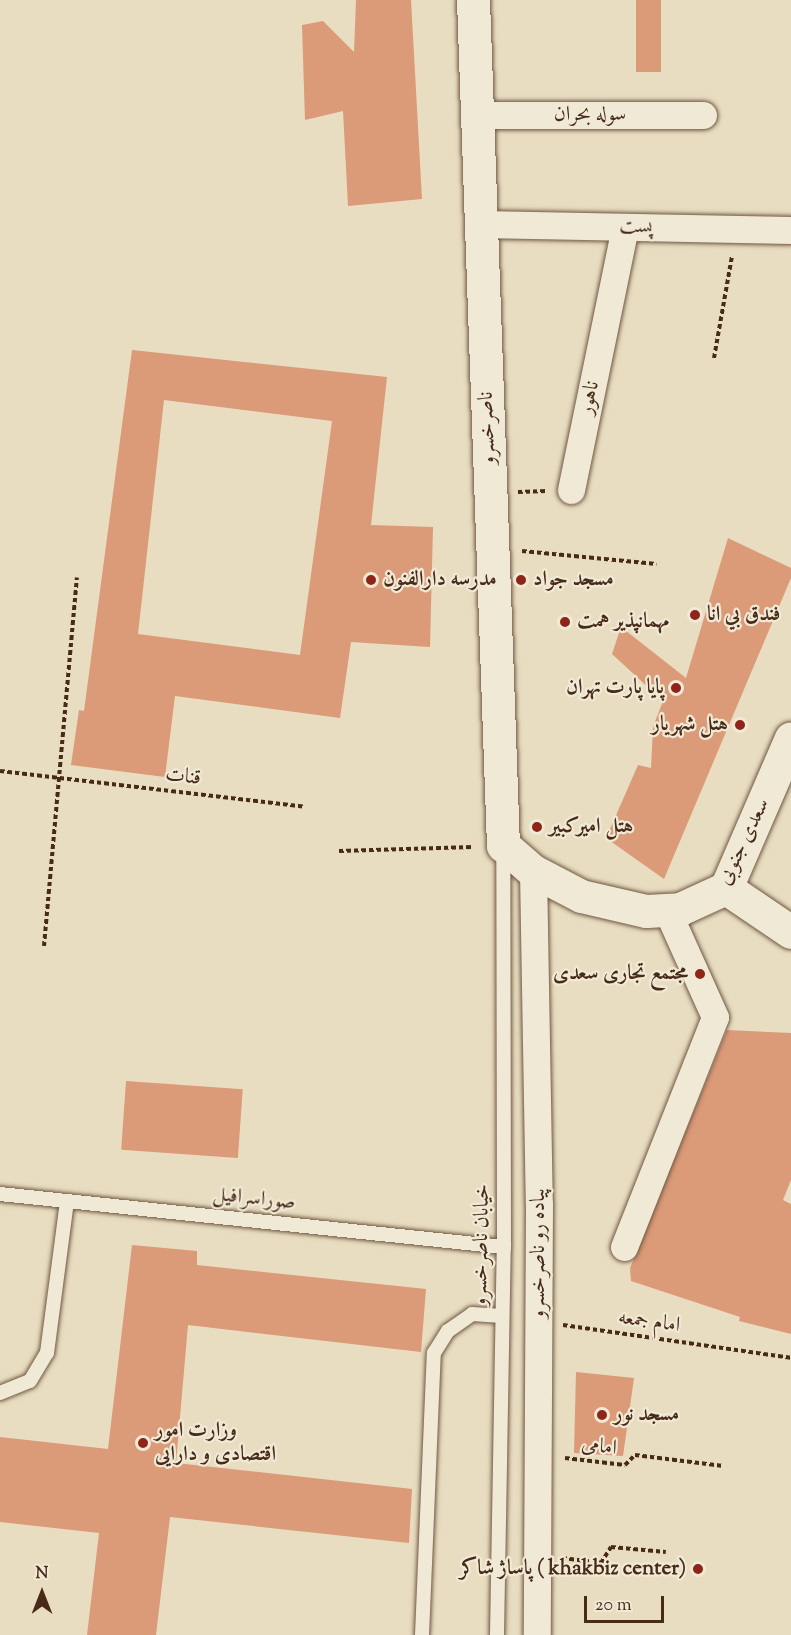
<!DOCTYPE html>
<meta charset="utf-8">
<style>
body{margin:0}
#map{position:relative;width:791px;height:1635px;overflow:hidden;background:#e8ddc0;font-family:"Sorts Mill Goudy",Amiri,serif}
div>[style]{position:absolute}
.building>*{inset:0;background:#db9a78;transform-origin:0 0}
.path>*{height:4px;margin-top:-2px;transform-origin:0;background:repeating-linear-gradient(90deg,#482a18 0 4.5px,transparent 0 7.5px)}
.roads{filter:drop-shadow(0 0 2px #705742) drop-shadow(0 0 2px #705742)}
.lane>*{height:14px;margin:-7px;padding:0 7px;transform-origin:7px;border-radius:7px;background:#f0e9d6}
.street>*{height:27px;margin:-13.5px;padding:0 13.5px;transform-origin:13.5px;border-radius:13.5px;background:#f0e9d6}
.secondary>*{height:33px;margin:-16.5px;padding:0 16.5px;transform-origin:16.5px;border-radius:16.5px;background:#f0e9d6}
.dots>*{width:16px;height:16px;translate:-50% -50%;box-sizing:border-box;border:3px solid #f0e9d6;border-radius:50%}
span{translate:-50% -50%;white-space:nowrap;text-align:center;line-height:1.15;-webkit-text-stroke:4.5px #f0e9d6;paint-order:stroke}
.street-label{font-size:21px;color:#482a18}
.poi-label{font-size:21px;color:#482a18;font-weight:700}
.left{translate:0 -50%;text-align:left}
.right{translate:-100% -50%;text-align:right}
.north{position:absolute;left:12px;top:1563px;width:60px;height:60px;-webkit-text-stroke:4px #f0e9d6;paint-order:stroke;rotate:0deg;font-size:16px;font-weight:700;line-height:24px;text-align:center;color:#482a18}
.north::after{content:'';display:block;margin:auto;width:21px;height:27px;background:#482a18;clip-path:polygon(50% 0,100% 100%,50% 72%,0 100%)}
.scale{position:absolute;left:584px;top:1596px;width:80px;height:27px;box-sizing:border-box;border:3px solid #482a18;border-top:0;padding-left:8px;font-size:18px;line-height:21px;white-space:nowrap;color:#482a18;-webkit-text-stroke:4px #f0e9d6;paint-order:stroke}
</style>
<div id="map">
<div class="building">
<div style="clip-path:polygon(356px 0,411px 0,422px 199px,348px 206px,343px 111px,305px 120px,302px 25px,323px 21px,354px 52px)"></div>
<div style="left:636px;top:0;width:25px;height:72px"></div>
<div style="clip-path:polygon(evenodd,132px 350px,387px 377px,371px 525px,433px 527px,430px 647px,351px 642px,340px 718px,175px 696px,165px 777px,71px 765px,79px 710px,84px 711px,132px 350px,164px 400px,332px 421px,300px 655px,138px 634px,164px 400px)"></div>
<div style="clip-path:polygon(728px 538px,791px 568px,791px 578px,664px 879px,606px 838px,638px 765px,651px 768px,653px 727px,663px 701px,612px 654px,621px 627px,686px 678px)"></div>
<div style="clip-path:polygon(727px 1030px,791px 1033px,791px 1180px,783px 1200px,791px 1204px,791px 1334px,739px 1321px,740px 1317px,631px 1281px,630px 1268px)"></div>
<div style="left:126px;top:1081px;width:117px;height:69px;rotate:4deg"></div>
<div style="clip-path:polygon(132px 1245px,197px 1251px,197px 1265px,426px 1289px,421px 1352px,188px 1325px,176px 1463px,412px 1489px,409px 1543px,170px 1517px,156px 1635px,87px 1635px,99px 1533px,0 1522px,0 1437px,108px 1449px)"></div>
<div style="clip-path:polygon(576px 1372px,634px 1378px,623px 1456px,574px 1453px)"></div>
</div>
<div class="path">
<div style="left:714px;top:358px;width:104px;rotate:-80deg"></div>
<div style="left:518px;top:492px;width:29px;rotate:-2deg"></div>
<div style="left:522px;top:551px;width:135px;rotate:5.5deg"></div>
<div style="left:0;top:771px;width:307px;rotate:6.7deg"></div>
<div style="left:339px;top:851px;width:134px;rotate:-1.7deg"></div>
<div style="left:44px;top:946px;width:370px;rotate:-84.9deg"></div>
<div style="left:563px;top:1325px;width:230px;rotate:8.2deg"></div>
<div style="left:565px;top:1458px;width:60px;rotate:6.7deg"></div>
<div style="left:625px;top:1465px;width:14px;rotate:-45deg"></div>
<div style="left:635px;top:1455px;width:89px;rotate:7.1deg"></div>
<div style="left:562px;top:1558px;width:39px;rotate:7deg"></div>
<div style="left:601px;top:1563px;width:19px;rotate:-58deg"></div>
<div style="left:611px;top:1547px;width:55px;rotate:5.2deg"></div>
</div>
<div class="roads">
<div class="lane">
<div style="left:0;top:1194px;width:507px;rotate:6deg"></div>
<div style="left:0;top:1393px;width:32px;rotate:-22deg"></div>
<div style="left:30px;top:1381px;width:33px;rotate:-59deg"></div>
<div style="left:47px;top:1353px;width:153px;rotate:-82.5deg"></div>
<div style="left:422px;top:1635px;width:282px;rotate:-87.6deg"></div>
<div style="left:434px;top:1353px;width:26px;rotate:-58deg"></div>
<div style="left:448px;top:1331px;width:29px;rotate:-35deg"></div>
<div style="left:472px;top:1314px;width:30px;rotate:4deg"></div>
<div style="left:497px;top:1635px;width:388px;rotate:-89deg"></div>
<div style="left:504px;top:1247px;width:396px;rotate:-90.1deg"></div>
</div>
<div class="street">
<div style="left:477px;top:115px;width:226px"></div>
<div style="left:481px;top:224px;width:310px;rotate:1.1deg"></div>
<div style="left:571px;top:490px;width:268px;rotate:-78.4deg"></div>
<div style="left:533px;top:871px;width:333px;rotate:89deg"></div>
<div style="left:539px;top:1204px;width:431px;rotate:90.3deg"></div>
<div style="left:624px;top:1247px;width:247px;rotate:-68.4deg"></div>
<div style="left:715px;top:1017px;width:117px;rotate:-114.2deg"></div>
</div>
<div class="secondary">
<div style="left:473px;top:0;width:846px;rotate:87.97deg"></div>
<div style="left:503px;top:845px;width:40px;rotate:41deg"></div>
<div style="left:533px;top:871px;width:54px;rotate:27.5deg"></div>
<div style="left:581px;top:896px;width:67px;rotate:13deg"></div>
<div style="left:646px;top:911px;width:34px;rotate:-3deg"></div>
<div style="left:680px;top:909px;width:51px;rotate:-24.5deg"></div>
<div style="left:726px;top:888px;width:163px;rotate:-66.6deg"></div>
<div style="left:726px;top:888px;width:78px;rotate:34.1deg"></div>
</div>
</div>
<div class="dots">
<div style="left:371px;top:580px;background:#8f2418"></div>
<div style="left:521px;top:580px;background:#8f2418"></div>
<div style="left:695px;top:615px;background:#8f2418"></div>
<div style="left:565px;top:622px;background:#8f2418"></div>
<div style="left:676px;top:688px;background:#8f2418"></div>
<div style="left:740px;top:725px;background:#8f2418"></div>
<div style="left:537px;top:827px;background:#8f2418"></div>
<div style="left:700px;top:974px;background:#8f2418"></div>
<div style="left:602px;top:1415px;background:#8f2418"></div>
<div style="left:143px;top:1443px;background:#8f2418"></div>
<div style="left:698px;top:1569px;background:#8f2418"></div>
</div>
<div class="street-label">
<span style="left:590px;top:115px">سوله بحران</span>
<span style="left:636px;top:227px;rotate:1deg">پست</span>
<span style="left:590px;top:398px;rotate:-78deg">ناهور</span>
<span style="left:488px;top:428px;rotate:-92deg">ناصرخسرو</span>
<span style="left:183px;top:777px;rotate:7deg">قنات</span>
<span style="left:744px;top:842px;rotate:-64deg">سعدی جنوبی</span>
<span style="left:254px;top:1199px;rotate:6deg">صوراسرافیل</span>
<span style="left:482px;top:1245px;rotate:-89deg">خیابان ناصرخسرو</span>
<span style="left:539px;top:1253px;rotate:-90deg">پیاده رو ناصرخسرو</span>
<span style="left:649px;top:1322px;rotate:8deg">امام جمعه</span>
<span style="left:599px;top:1447px;rotate:7deg">امامی</span>
</div>
<div class="poi-label">
<span class="left" style="left:383px;top:580px">مدرسه دارالفنون</span>
<span class="left" style="left:533px;top:580px">مسجد جواد</span>
<span class="left" style="left:707px;top:615px">فندق بي انا</span>
<span class="left" style="left:577px;top:622px">مهمانپذیر همت</span>
<span class="right" style="left:664px;top:688px">پایا پارت تهران</span>
<span class="right" style="left:728px;top:725px">هتل شهریار</span>
<span class="left" style="left:549px;top:827px">هتل امیرکبیر</span>
<span class="right" style="left:688px;top:974px">مجتمع تجاری سعدی</span>
<span class="left" style="left:614px;top:1415px">مسجد نور</span>
<span class="left" style="left:155px;top:1443px">وزارت امور<br>اقتصادی و دارایی</span>
<span class="right" style="left:686px;top:1569px">پاساژ شاکر ( khakbiz center)</span>
</div>
<div class="north">N</div>
<div class="scale">20 m</div>
</div>
